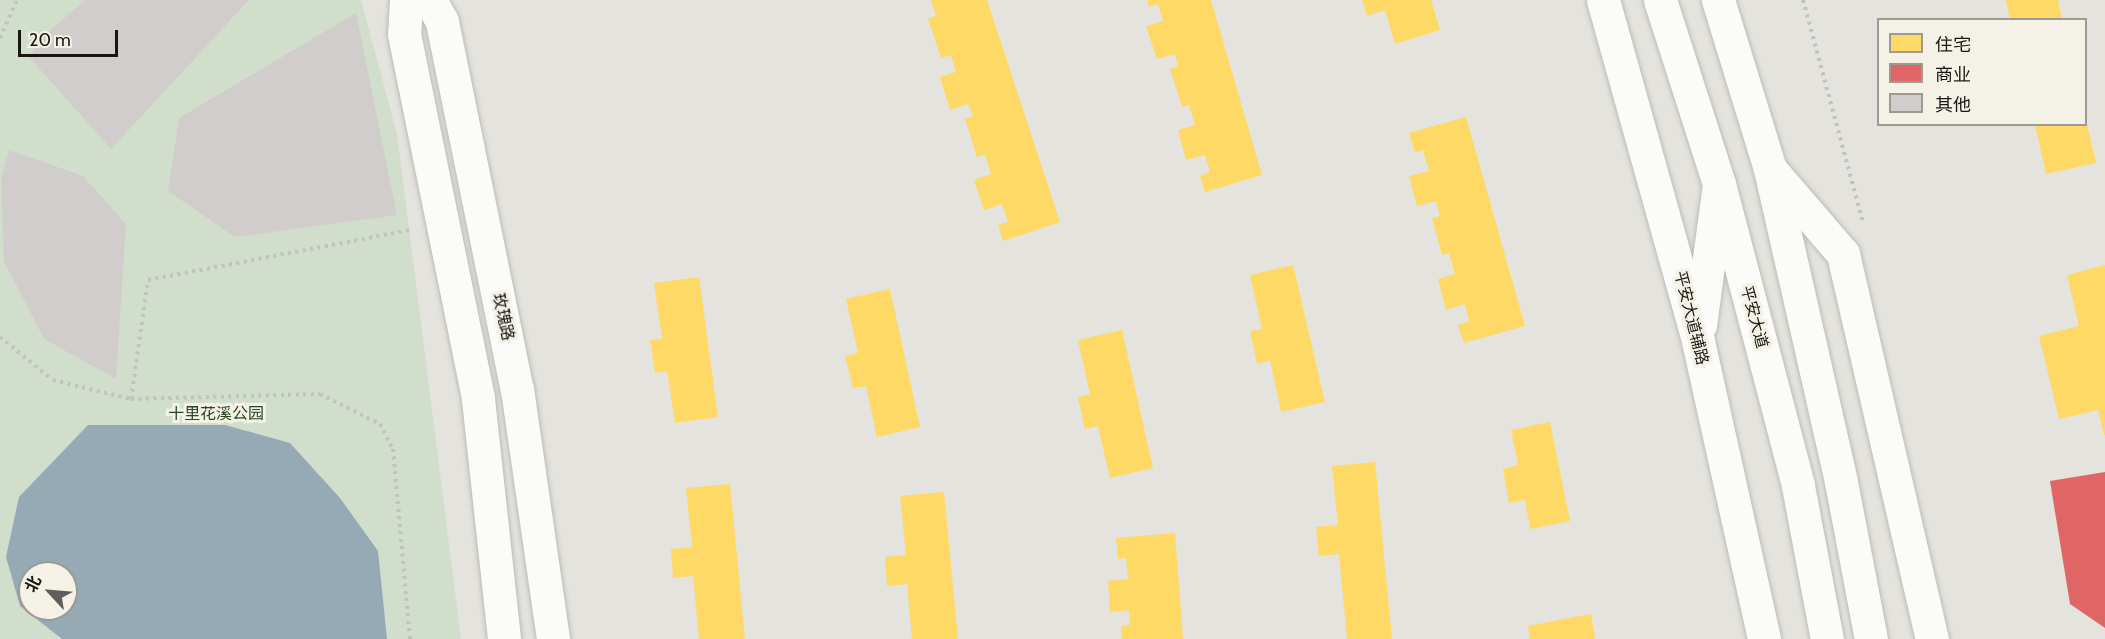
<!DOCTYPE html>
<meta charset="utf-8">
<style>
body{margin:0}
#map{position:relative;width:2105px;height:639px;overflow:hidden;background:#e4e3dd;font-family:Cabin,"Noto Sans SC",sans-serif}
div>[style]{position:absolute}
.green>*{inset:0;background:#d2decc}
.water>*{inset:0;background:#96aab6}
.homes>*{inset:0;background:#ffd966}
.shops>*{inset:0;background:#e06666}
.building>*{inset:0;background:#d0cdcc}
.path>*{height:4px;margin-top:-2px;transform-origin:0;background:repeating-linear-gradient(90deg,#c2c2c0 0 3px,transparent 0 7.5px)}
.roads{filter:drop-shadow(0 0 2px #bdbcb8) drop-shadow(0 0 2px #bdbcb8)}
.tertiary>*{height:33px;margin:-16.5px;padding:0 16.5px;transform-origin:16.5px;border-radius:16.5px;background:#fbfbfa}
.primary>*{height:33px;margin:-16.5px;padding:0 16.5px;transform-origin:16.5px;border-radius:16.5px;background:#fbfbfa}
span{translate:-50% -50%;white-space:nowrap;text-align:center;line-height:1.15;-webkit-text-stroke:6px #f4f2e7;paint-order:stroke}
.street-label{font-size:16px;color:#181714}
.park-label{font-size:16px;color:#28471e}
.legend{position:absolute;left:1877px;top:18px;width:210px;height:108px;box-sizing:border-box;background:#f4f2e7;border:2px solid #9c9a93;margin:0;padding:8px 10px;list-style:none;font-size:18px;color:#181714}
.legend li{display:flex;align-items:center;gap:12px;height:30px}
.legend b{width:30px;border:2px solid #9c9a93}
.north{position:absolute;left:18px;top:561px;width:60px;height:60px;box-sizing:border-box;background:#f4f2e7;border:2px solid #9c9a93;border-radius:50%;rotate:296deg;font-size:16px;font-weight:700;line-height:24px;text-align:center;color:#181714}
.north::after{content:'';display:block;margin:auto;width:21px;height:27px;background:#5f5e5a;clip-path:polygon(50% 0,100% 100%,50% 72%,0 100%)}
.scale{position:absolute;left:18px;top:30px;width:100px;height:27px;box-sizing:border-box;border:3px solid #181714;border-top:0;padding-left:8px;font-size:18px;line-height:21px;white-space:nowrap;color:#181714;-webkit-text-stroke:4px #f4f2e7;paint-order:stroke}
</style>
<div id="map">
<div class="green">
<div style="clip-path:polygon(evenodd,0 0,361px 0,397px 134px,461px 639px,0 639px,0 0,30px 573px,66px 573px,66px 609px,30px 609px,30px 573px)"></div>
</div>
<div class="water">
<div style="clip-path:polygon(evenodd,88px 425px,225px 425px,290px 443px,340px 498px,378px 551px,387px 639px,62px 639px,20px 606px,6px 557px,19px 497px,88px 425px,30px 573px,66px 573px,66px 609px,30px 609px,30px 573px)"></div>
</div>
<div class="homes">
<div style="clip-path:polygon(931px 0,987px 0,1060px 222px,1003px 241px,998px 225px,1008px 222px,1002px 204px,984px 210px,974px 180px,991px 174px,985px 154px,977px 157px,965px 119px,973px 116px,968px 104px,950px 110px,940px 77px,956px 72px,951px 55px,941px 58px,928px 19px,936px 16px)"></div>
<div style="clip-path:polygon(1147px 0,1211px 0,1262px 175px,1205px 192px,1200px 176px,1210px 172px,1205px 155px,1186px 160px,1178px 130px,1195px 125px,1189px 105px,1182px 107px,1170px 69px,1178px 66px,1175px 54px,1157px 59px,1146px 26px,1163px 21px,1158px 4px,1149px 7px)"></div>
<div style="clip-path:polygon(1362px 0,1431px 0,1440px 30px,1395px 44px,1385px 10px,1367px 16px)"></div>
<div style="clip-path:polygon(2006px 0,2058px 0,2062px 20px,2010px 20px)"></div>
<div style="clip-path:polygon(1466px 117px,1525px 326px,1464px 343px,1458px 325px,1469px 321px,1465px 304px,1446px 310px,1438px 279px,1455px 274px,1449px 253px,1442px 255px,1432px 218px,1440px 216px,1436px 201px,1417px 206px,1409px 176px,1429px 171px,1423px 150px,1415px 153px,1409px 133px)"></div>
<div style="clip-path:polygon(2035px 124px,2087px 124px,2096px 163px,2046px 174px)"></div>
<div style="clip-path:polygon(1293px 265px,1325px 402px,1281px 412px,1270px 360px,1257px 364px,1250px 331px,1262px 329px,1250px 275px)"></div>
<div style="clip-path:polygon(2105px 265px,2105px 435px,2104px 435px,2098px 410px,2059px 419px,2039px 336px,2079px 326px,2067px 275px)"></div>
<div style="clip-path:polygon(699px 277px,718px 417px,675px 423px,667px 371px,655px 373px,650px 340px,662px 339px,654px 283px)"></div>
<div style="clip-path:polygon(890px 289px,920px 427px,877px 437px,866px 386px,853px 388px,845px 356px,858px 353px,846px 299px)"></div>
<div style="clip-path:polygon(1122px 330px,1153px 468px,1110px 478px,1098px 426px,1085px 429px,1078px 397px,1090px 394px,1078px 340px)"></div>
<div style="clip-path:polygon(1550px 422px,1570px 521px,1530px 529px,1525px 500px,1509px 503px,1503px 469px,1518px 465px,1511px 430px)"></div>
<div style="clip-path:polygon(1375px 462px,1392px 639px,1347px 639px,1339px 554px,1319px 556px,1316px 527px,1338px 525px,1332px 466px)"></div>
<div style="clip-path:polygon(730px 484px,745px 639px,699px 639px,693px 576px,673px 578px,671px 549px,692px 547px,686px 488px)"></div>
<div style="clip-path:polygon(944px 492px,958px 639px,912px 639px,907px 584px,887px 586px,885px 557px,906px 555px,900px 496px)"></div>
<div style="clip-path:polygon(1175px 533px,1183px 639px,1122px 639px,1121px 626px,1130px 625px,1129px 610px,1110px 612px,1108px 581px,1128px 579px,1126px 558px,1118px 559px,1116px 538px)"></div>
<div style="clip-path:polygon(1591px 614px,1595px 639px,1530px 639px,1528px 626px)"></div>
</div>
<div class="shops">
<div style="clip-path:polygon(2105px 472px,2105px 628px,2070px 604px,2050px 481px)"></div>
</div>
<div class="building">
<div style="clip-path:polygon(85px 0,249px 0,111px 149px,29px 57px,45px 35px)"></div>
<div style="clip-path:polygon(356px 13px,397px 215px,235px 237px,168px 191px,179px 118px)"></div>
<div style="clip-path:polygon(9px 150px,83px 176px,126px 224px,116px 379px,44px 339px,4px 261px,1px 179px)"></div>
</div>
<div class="path">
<div style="left:1803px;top:0;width:230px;rotate:74.9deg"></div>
<div style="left:0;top:38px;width:42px;rotate:-65.9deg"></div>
<div style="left:0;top:337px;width:68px;rotate:39.1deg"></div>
<div style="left:53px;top:380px;width:80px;rotate:13.7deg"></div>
<div style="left:131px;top:399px;width:189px;rotate:-1.5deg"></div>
<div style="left:320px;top:394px;width:67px;rotate:26.6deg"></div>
<div style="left:380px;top:424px;width:28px;rotate:63deg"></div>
<div style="left:393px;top:449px;width:191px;rotate:84.9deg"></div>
<div style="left:131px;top:399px;width:120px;rotate:-81.9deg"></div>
<div style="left:148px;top:280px;width:266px;rotate:-10.8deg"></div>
</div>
<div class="roads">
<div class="tertiary">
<div style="left:406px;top:0;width:34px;rotate:93deg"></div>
<div style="left:404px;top:34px;width:372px;rotate:78.5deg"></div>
<div style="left:478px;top:399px;width:241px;rotate:83.8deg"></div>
<div style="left:430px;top:0;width:25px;rotate:61deg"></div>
<div style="left:442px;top:22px;width:375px;rotate:78.5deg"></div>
<div style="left:517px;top:389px;width:253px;rotate:81.8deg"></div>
<div style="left:1603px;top:0;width:354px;rotate:74.4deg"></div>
<div style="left:1698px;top:341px;width:305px;rotate:77.5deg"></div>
<div style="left:1770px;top:169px;width:112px;rotate:49.3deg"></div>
<div style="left:1843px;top:254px;width:395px;rotate:77deg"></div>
<div style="left:1700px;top:325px;width:142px;rotate:-82.3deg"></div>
</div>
<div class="primary">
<div style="left:1660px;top:0;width:193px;rotate:72.2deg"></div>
<div style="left:1719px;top:184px;width:312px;rotate:75.3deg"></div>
<div style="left:1798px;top:486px;width:156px;rotate:79.3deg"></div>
<div style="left:1718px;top:0;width:177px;rotate:72.9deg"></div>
<div style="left:1770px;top:169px;width:321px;rotate:77.2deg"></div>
<div style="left:1841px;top:482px;width:160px;rotate:79.2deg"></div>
</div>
</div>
<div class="street-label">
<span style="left:503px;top:317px;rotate:78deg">玫瑰路</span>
<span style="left:1754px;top:317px;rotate:75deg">平安大道</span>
<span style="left:1691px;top:318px;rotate:76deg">平安大道辅路</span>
</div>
<div class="park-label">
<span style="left:216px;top:414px">十里花溪公园</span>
</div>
<ul class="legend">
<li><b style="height:16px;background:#ffd966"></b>住宅</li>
<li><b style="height:16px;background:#e06666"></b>商业</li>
<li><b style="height:16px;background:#d0cdcc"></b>其他</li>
</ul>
<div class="north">北</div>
<div class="scale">20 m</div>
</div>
